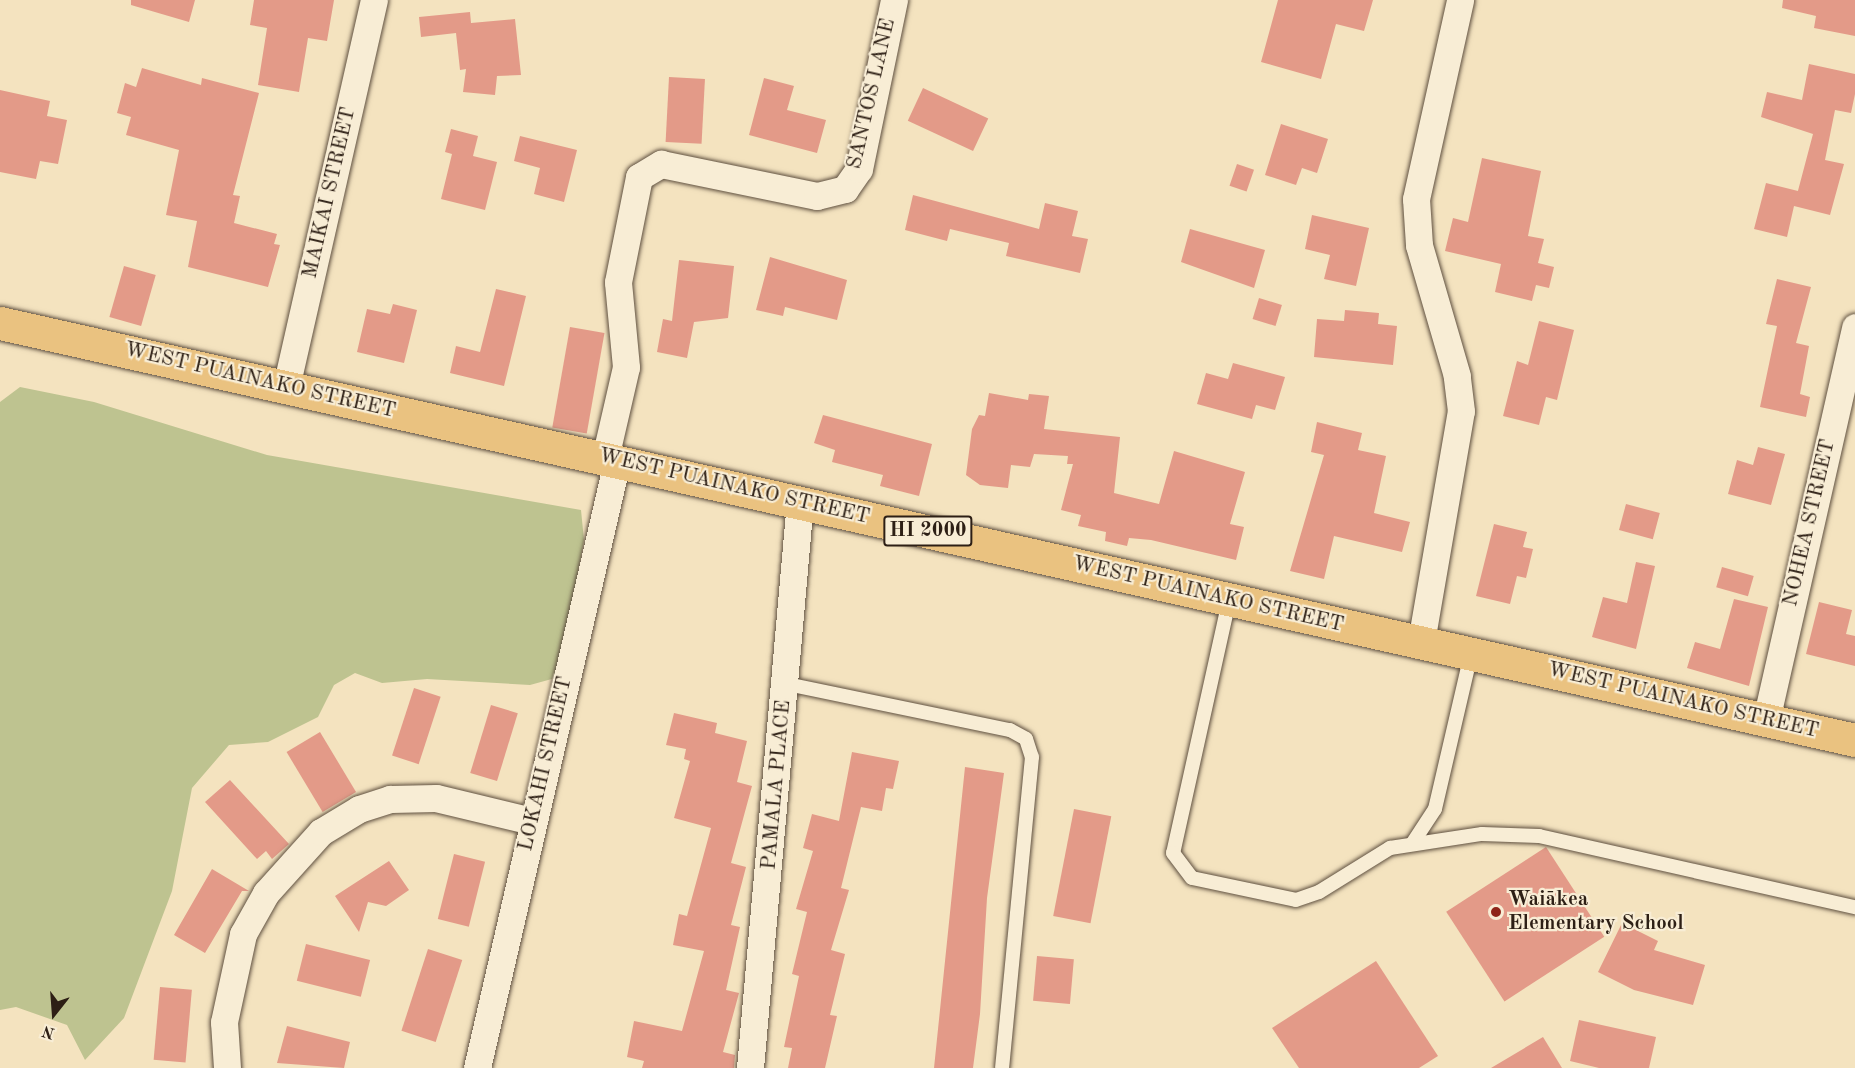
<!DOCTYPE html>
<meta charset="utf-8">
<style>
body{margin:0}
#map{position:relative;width:1855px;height:1068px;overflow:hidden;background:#f4e3bf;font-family:"Old Standard TT",serif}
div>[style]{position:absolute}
.green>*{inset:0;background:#bec390}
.building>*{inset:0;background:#e39a88;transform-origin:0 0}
.roads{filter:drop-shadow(0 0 2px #5f5040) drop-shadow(0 0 2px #5f5040)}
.lane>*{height:14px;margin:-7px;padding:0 7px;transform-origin:7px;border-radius:7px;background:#f8edd5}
.street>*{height:27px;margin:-13.5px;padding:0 13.5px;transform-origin:13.5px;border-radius:13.5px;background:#f8edd5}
.highway>*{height:33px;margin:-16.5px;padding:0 16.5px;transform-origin:16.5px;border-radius:16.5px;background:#eac280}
.dots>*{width:16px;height:16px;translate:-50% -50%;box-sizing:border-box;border:3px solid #f8edd5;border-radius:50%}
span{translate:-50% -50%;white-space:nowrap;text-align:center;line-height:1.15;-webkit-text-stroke:4.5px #f8edd5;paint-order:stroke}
.shield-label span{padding:2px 4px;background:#f8edd5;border:2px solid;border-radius:4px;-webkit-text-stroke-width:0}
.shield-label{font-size:20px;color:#2d1f15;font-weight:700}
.street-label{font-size:21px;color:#2d1f15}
.poi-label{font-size:21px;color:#2d1f15;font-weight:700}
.left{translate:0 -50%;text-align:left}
.north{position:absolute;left:24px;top:984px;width:60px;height:60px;-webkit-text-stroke:4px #f8edd5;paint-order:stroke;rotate:197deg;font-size:16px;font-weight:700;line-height:24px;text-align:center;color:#2d1f15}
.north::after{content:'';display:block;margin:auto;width:21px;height:27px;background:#2d1f15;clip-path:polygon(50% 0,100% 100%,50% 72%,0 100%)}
</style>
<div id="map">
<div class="green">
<div style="clip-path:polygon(20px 387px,94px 402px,267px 455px,581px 510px,584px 540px,559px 677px,530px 685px,427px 679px,382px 683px,355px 673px,334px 685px,318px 717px,268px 742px,229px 745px,192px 788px,172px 891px,124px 1018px,85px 1060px,67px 1025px,16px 1007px,0 1010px,0 402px)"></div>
</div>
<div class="building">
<div style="clip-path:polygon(131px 0,195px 0,189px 22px,131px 5px)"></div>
<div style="clip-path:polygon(254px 0,334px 0,327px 41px,308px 38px,299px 92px,258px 85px,267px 28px,250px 25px)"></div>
<div style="clip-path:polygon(1278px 0,1373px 0,1364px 31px,1336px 24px,1321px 79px,1261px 62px)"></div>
<div style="clip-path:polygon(1783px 0,1855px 0,1855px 36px,1814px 28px,1816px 16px,1782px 8px)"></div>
<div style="clip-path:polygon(470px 12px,471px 23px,515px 19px,521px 75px,497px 76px,495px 95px,463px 92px,466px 69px,460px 70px,456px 33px,421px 37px,419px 17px)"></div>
<div style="clip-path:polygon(1809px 64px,1855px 74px,1855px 94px,1851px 113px,1835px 110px,1825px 160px,1844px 164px,1830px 215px,1794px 206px,1787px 237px,1754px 229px,1766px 183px,1798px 191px,1795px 202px,1813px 134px,1761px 117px,1767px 92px,1802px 100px)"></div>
<div style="clip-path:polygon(142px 68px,201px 85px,202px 78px,259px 93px,233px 195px,240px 196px,234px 223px,277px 234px,274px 244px,280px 245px,268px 287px,188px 267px,197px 221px,166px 215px,179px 150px,126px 135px,131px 117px,117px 113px,125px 83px,136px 87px)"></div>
<div style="left:669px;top:77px;width:36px;height:65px;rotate:3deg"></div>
<div style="clip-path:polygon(764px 78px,794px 86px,787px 110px,826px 120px,817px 153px,749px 135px)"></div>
<div style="left:923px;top:88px;width:72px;height:36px;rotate:25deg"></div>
<div style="clip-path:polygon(0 90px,50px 101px,47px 116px,67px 120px,58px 164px,40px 161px,36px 179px,0 172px)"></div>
<div style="clip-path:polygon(1281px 124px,1328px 139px,1317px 173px,1302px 168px,1296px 185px,1265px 175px)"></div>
<div style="clip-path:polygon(451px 129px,478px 136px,473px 156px,497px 162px,485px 210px,441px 199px,452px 154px,445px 152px)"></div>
<div style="clip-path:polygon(520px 136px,577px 150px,564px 202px,534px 194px,540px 168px,514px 161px)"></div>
<div style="clip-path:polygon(1482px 158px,1541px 171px,1528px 236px,1544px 239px,1538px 263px,1554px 267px,1549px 288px,1536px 285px,1532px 301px,1495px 292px,1501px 264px,1445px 251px,1453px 218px,1468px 222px)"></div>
<div style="left:1237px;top:164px;width:18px;height:23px;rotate:19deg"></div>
<div style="clip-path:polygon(913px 195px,1039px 229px,1045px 203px,1078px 211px,1072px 236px,1088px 239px,1080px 273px,1006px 256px,1009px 243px,950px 229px,947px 241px,905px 230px)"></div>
<div style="clip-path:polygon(1312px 215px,1369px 228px,1356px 286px,1324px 279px,1330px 255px,1305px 249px)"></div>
<div style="clip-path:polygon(1190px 229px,1265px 250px,1254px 288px,1181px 262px)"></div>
<div style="clip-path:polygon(770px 257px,847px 280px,837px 320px,785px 307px,783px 316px,756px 310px)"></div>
<div style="clip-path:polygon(679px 260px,734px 266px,728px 318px,694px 322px,687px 358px,657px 352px,663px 319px,672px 321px)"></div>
<div style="left:124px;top:266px;width:33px;height:53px;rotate:16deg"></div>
<div style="clip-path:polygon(1777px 279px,1811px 287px,1796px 343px,1809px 346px,1800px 394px,1810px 397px,1806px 417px,1760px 407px,1777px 326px,1766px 324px)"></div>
<div style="clip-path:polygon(496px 289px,526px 296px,504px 386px,450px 373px,456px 346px,480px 352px)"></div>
<div style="left:1259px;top:298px;width:24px;height:22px;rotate:17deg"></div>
<div style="clip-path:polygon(393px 304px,417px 310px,404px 363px,357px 352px,367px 309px,390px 314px)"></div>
<div style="clip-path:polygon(1345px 310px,1379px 313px,1378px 324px,1397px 326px,1393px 365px,1314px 357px,1317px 319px,1344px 321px)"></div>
<div style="clip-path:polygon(1539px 321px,1574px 330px,1557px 400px,1546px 397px,1539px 425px,1503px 416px,1517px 361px,1528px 365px)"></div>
<div style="left:570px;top:327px;width:35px;height:102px;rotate:10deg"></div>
<div style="clip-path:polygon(1233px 363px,1285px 377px,1275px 410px,1256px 405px,1252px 419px,1197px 404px,1206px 373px,1228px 379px)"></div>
<div style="clip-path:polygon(989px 393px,1028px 400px,1029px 394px,1049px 396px,1044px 429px,1120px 437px,1114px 493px,1159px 504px,1174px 451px,1245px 472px,1230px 524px,1244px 527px,1236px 560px,1151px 540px,1129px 538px,1127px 546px,1105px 541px,1106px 532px,1078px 526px,1081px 515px,1061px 510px,1073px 464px,1067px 464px,1068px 456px,1034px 454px,1030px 467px,1011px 465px,1008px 488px,980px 485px,966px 475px,972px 429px,979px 415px,985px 416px)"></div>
<div style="clip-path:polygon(823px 415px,932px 444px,919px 496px,880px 486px,883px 475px,832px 462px,835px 450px,814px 443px)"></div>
<div style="clip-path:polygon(1317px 422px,1362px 433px,1358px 450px,1386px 456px,1374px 513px,1410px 522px,1402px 552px,1334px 536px,1324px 579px,1290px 571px,1324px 455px,1311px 452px)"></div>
<div style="clip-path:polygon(1758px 447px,1785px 454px,1771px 505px,1728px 494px,1737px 460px,1753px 465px)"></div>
<div style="left:1626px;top:504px;width:35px;height:27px;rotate:15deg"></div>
<div style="clip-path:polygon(1494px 524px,1527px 532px,1523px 547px,1533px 549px,1526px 578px,1517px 576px,1510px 604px,1476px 596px)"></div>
<div style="clip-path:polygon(1636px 562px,1655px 566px,1636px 649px,1592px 637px,1603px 597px,1627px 603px)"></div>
<div style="left:1722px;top:567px;width:33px;height:21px;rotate:16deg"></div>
<div style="clip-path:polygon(1734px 599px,1768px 607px,1749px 686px,1687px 668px,1695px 642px,1720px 649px)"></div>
<div style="clip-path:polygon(1819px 602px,1852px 610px,1846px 634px,1855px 636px,1855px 666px,1806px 654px)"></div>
<div style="left:414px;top:688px;width:28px;height:71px;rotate:18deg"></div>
<div style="left:491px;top:705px;width:28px;height:71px;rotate:17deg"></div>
<div style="clip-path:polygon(674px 713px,717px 723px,715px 733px,747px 741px,737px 782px,752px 786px,731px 863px,746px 867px,731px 925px,740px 927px,726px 990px,739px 993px,723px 1052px,735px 1055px,734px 1068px,642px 1068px,644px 1061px,627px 1057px,634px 1021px,682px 1031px,704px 951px,673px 945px,679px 914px,687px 916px,711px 828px,674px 818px,690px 761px,684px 759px,686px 749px,666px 745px)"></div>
<div style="left:320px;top:732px;width:70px;height:39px;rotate:59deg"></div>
<div style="clip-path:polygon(852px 752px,899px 761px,893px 789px,886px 788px,882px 811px,861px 807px,841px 888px,849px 890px,831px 950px,845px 954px,830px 1015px,837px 1016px,825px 1068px,788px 1068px,792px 1048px,784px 1047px,799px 976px,792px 974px,807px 912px,796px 909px,813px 851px,803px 848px,812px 814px,839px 821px)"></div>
<div style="clip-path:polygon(965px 767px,1004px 773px,987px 898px,980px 1014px,973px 1068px,934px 1068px)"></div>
<div style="clip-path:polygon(230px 780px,289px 844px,272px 859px,266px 851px,257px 859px,205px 802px)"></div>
<div style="left:1074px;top:809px;width:38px;height:109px;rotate:11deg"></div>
<div style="left:1546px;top:847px;width:107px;height:119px;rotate:57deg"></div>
<div style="left:454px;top:854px;width:32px;height:67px;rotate:14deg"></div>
<div style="clip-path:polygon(389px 861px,409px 890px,386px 906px,368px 902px,359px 932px,335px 896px)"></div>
<div style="clip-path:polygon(212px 869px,249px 891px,242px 891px,205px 953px,174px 935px)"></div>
<div style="clip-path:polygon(1622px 923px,1658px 941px,1654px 950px,1705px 965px,1693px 1005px,1634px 990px,1598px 972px)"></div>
<div style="left:306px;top:944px;width:66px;height:38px;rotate:14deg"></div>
<div style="left:428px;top:949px;width:36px;height:86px;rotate:18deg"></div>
<div style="left:1037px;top:956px;width:37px;height:45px;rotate:5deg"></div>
<div style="clip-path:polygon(1376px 961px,1438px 1056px,1419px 1068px,1299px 1068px,1272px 1028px)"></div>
<div style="left:160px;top:987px;width:32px;height:73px;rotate:5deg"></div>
<div style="clip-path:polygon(1579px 1020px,1656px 1037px,1649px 1068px,1599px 1068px,1570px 1061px)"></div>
<div style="clip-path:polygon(287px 1026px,350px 1042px,344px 1068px,277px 1063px)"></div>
<div style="clip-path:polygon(1543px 1037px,1562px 1068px,1491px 1068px)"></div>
</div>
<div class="roads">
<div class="lane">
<div style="left:1229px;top:601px;width:258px;rotate:102.5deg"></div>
<div style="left:1173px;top:853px;width:31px;rotate:53deg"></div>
<div style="left:1192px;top:878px;width:106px;rotate:11.9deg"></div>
<div style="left:1296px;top:900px;width:24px;rotate:-19deg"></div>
<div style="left:1319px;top:892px;width:84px;rotate:-31.8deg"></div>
<div style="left:1390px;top:848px;width:93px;rotate:-8.7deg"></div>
<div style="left:1482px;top:834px;width:57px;rotate:2deg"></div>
<div style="left:1539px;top:836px;width:324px;rotate:12.7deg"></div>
<div style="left:787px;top:684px;width:228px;rotate:11.7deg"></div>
<div style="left:1010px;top:730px;width:18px;rotate:29deg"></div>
<div style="left:1026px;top:739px;width:19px;rotate:72deg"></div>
<div style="left:1032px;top:757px;width:312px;rotate:95.5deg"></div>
<div style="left:1412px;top:844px;width:42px;rotate:-56.7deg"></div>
<div style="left:1435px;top:809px;width:159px;rotate:-76.9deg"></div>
</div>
<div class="street">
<div style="left:286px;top:387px;width:397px;rotate:-77.2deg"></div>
<div style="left:605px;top:458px;width:93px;rotate:-77deg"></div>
<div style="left:626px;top:367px;width:85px;rotate:-95.4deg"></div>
<div style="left:618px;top:282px;width:107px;rotate:-78.7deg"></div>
<div style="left:639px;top:177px;width:26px;rotate:-31deg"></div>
<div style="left:661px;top:164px;width:159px;rotate:11.6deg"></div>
<div style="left:817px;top:196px;width:29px;rotate:-14deg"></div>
<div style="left:845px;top:189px;width:24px;rotate:-55deg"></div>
<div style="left:859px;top:169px;width:173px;rotate:-78.3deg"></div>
<div style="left:1421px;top:642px;width:234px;rotate:-80.2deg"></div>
<div style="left:1461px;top:411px;width:35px;rotate:-97deg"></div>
<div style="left:1457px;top:376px;width:136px;rotate:-106.2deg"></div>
<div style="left:1419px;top:245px;width:46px;rotate:-93.7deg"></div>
<div style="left:1416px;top:199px;width:204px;rotate:-77.5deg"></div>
<div style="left:1766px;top:720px;width:403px;rotate:-77.2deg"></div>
<div style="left:227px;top:1068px;width:46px;rotate:-93.7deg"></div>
<div style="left:224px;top:1022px;width:90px;rotate:-77.8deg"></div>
<div style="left:243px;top:934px;width:47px;rotate:-60.7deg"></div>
<div style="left:266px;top:893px;width:82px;rotate:-48deg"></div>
<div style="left:321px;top:832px;width:44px;rotate:-31.2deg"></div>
<div style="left:359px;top:809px;width:33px;rotate:-18deg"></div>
<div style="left:390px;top:799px;width:46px;rotate:-1.2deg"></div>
<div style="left:436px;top:798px;width:99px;rotate:13.5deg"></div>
<div style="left:477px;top:1068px;width:623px;rotate:-77.01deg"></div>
<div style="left:750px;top:1068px;width:569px;rotate:-84.96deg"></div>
</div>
<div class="highway">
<div style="left:0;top:323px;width:1901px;rotate:12.67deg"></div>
</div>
</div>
<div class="dots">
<div style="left:1496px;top:912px;background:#8f2418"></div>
</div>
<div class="shield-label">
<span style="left:928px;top:531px">HI 2000</span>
</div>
<div class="street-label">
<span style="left:872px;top:94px;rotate:-77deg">SANTOS LANE</span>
<span style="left:330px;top:193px;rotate:-77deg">MAIKAI STREET</span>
<span style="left:260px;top:381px;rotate:13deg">WEST PUAINAKO STREET</span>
<span style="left:734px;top:487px;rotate:13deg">WEST PUAINAKO STREET</span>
<span style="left:1810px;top:523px;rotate:-77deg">NOHEA STREET</span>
<span style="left:1208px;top:595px;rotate:13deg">WEST PUAINAKO STREET</span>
<span style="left:1683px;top:701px;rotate:13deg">WEST PUAINAKO STREET</span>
<span style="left:546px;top:764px;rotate:-77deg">LOKAHI STREET</span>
<span style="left:777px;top:785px;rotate:-85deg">PAMALA PLACE</span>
</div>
<div class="poi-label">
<span class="left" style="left:1508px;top:912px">Waiākea<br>Elementary School</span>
</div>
<div class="north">N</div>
</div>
